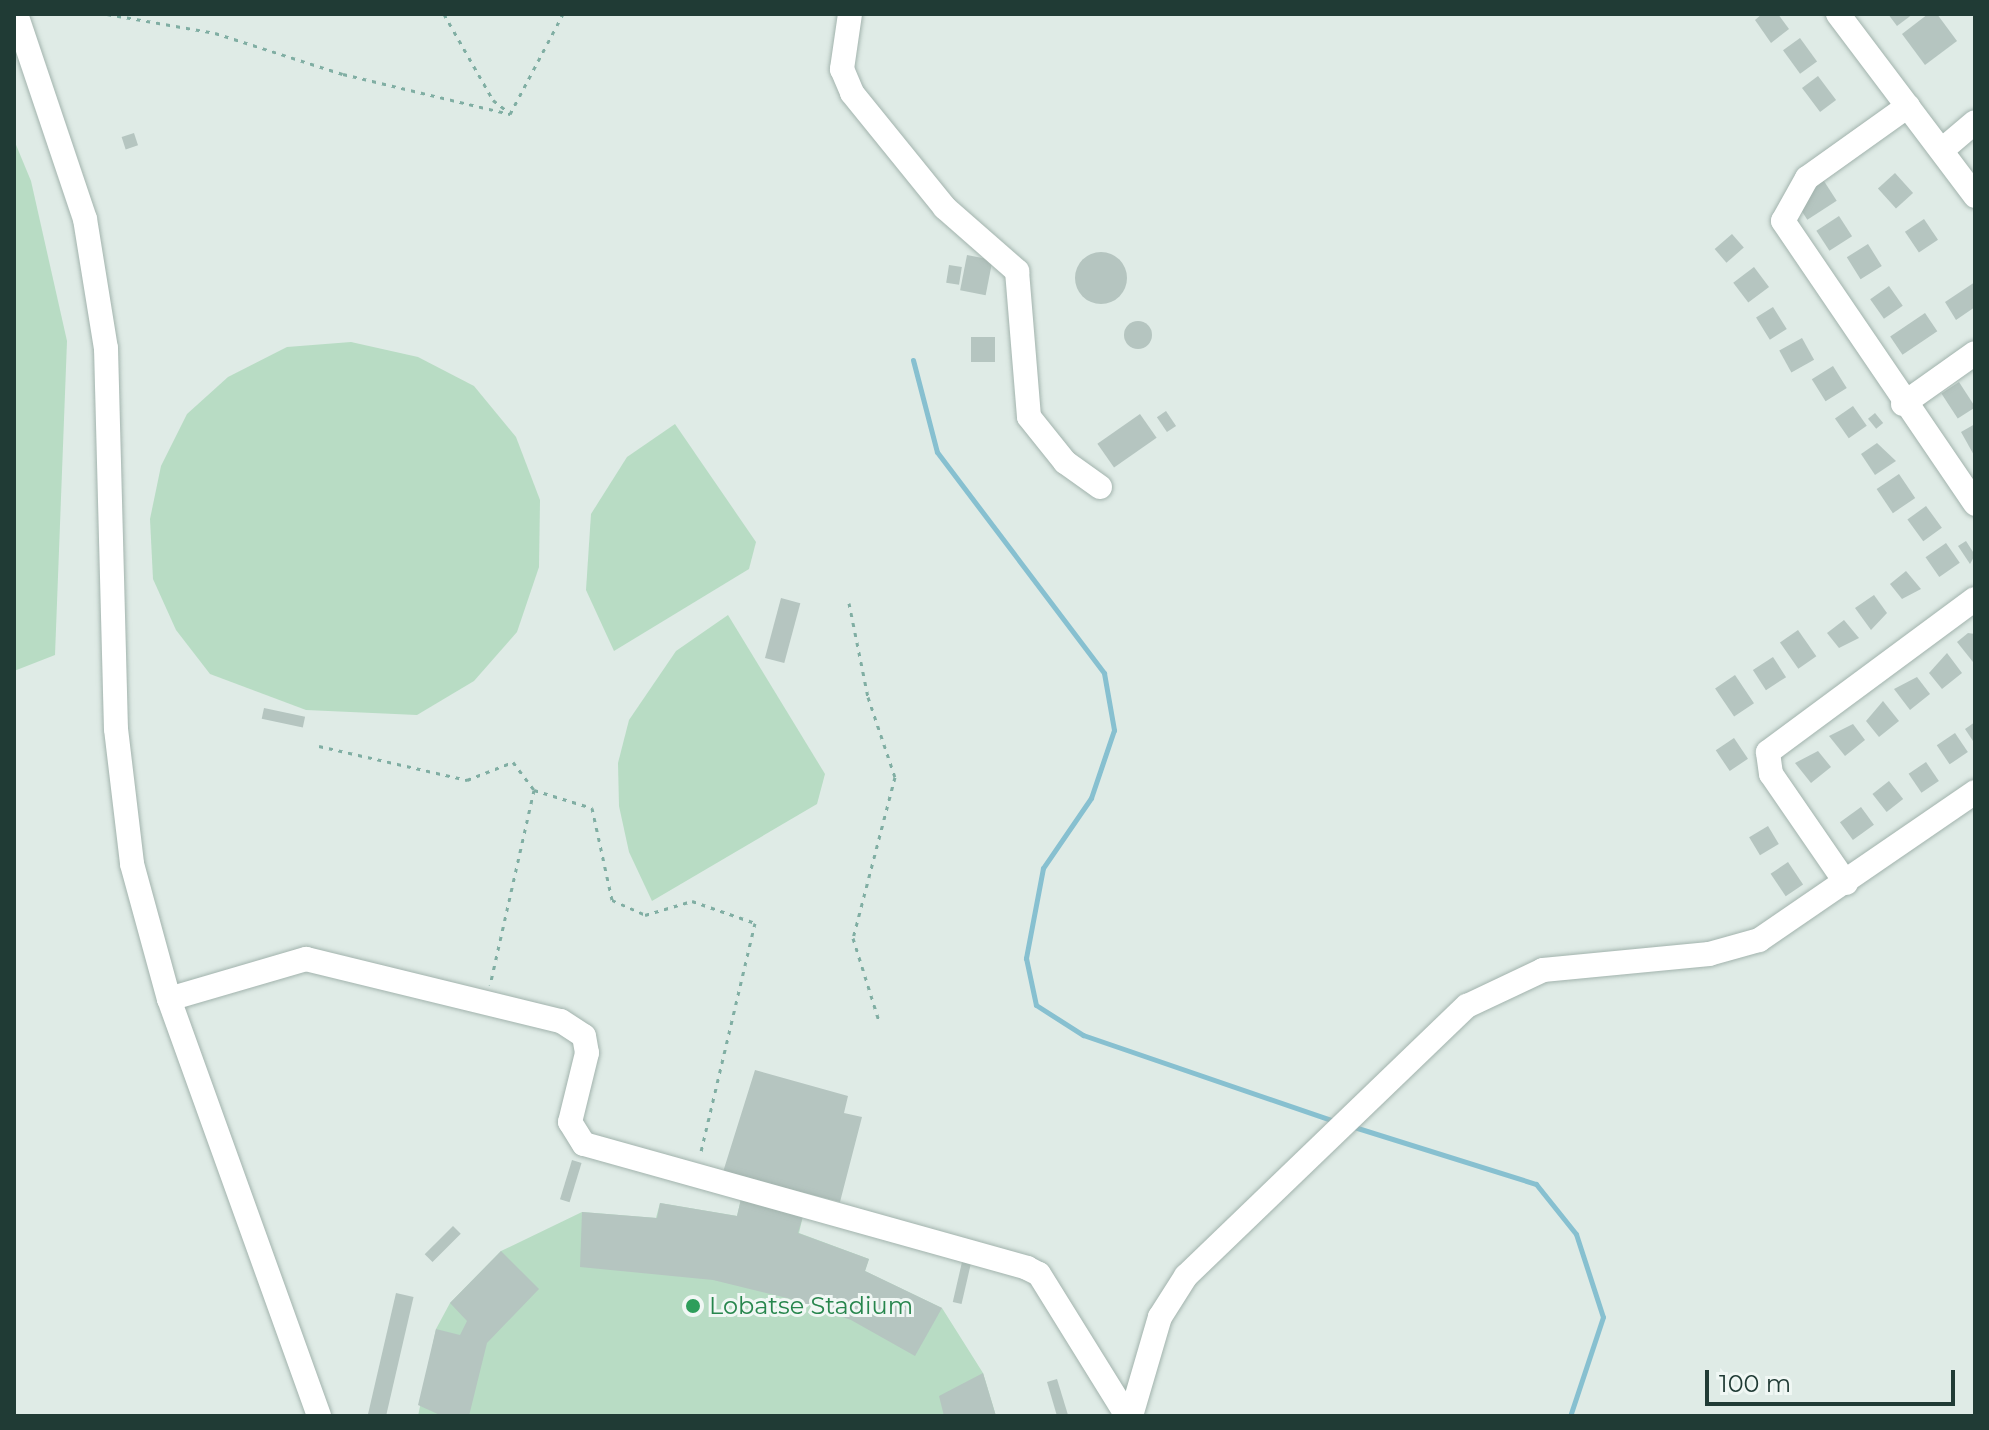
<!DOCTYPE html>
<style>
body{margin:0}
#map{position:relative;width:1989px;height:1430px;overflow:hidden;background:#dfebe6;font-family:Montserrat,sans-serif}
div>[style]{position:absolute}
.green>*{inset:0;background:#b8dcc4}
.stream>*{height:5px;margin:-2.5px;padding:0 2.5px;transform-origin:2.5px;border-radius:2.5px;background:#87c0d0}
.building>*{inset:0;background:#b5c5c0;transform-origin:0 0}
.round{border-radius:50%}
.path>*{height:3px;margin-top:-1.5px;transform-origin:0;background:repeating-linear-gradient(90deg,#80aea3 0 4px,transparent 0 10px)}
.roads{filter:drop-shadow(0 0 2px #a2b3ad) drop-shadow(0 0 2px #a2b3ad)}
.minor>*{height:24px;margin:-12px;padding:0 12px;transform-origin:12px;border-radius:12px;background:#fff}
.dots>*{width:22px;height:22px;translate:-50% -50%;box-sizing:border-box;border:4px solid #f0f7f4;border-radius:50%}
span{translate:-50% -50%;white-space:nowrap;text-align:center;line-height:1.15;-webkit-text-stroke:6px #f0f7f4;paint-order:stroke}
.leisure-label{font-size:24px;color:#27864d}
.left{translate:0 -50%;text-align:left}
.frame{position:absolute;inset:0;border:16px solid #203b35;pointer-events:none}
.scale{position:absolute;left:1705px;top:1370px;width:250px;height:36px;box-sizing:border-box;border:4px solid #203b35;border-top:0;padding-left:10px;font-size:24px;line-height:28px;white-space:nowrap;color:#203b35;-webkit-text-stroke:6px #f0f7f4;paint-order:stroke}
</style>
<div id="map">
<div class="green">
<div style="clip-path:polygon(14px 140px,31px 181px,67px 341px,55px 655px,14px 671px)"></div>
<div style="clip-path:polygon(351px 342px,418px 357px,474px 386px,516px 437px,540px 500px,539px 567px,517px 632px,474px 681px,417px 715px,306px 710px,210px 674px,176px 630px,153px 579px,150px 519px,161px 466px,187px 414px,228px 377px,287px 347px)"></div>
<div style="clip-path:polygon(675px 424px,756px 542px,749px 569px,614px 651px,586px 590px,591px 514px,627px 457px)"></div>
<div style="clip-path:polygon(728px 615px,825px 774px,817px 804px,652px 901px,629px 852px,619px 806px,618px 763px,629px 720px,676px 651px)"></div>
<div style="clip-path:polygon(741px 1199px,803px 1216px,799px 1233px,869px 1259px,865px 1271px,942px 1308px,983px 1373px,996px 1416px,418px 1416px,436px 1329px,450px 1303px,501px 1251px,582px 1212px,656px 1218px,660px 1203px,737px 1216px)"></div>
</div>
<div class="stream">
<div style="left:913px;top:360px;width:95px;rotate:75.4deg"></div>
<div style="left:937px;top:452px;width:277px;rotate:52.9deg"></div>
<div style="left:1104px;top:673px;width:58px;rotate:80deg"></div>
<div style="left:1114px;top:730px;width:72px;rotate:108.7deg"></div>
<div style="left:1091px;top:798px;width:85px;rotate:124.4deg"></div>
<div style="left:1043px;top:868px;width:92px;rotate:100.7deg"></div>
<div style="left:1026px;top:958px;width:48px;rotate:78deg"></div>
<div style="left:1036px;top:1005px;width:56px;rotate:32.6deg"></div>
<div style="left:1083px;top:1035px;width:265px;rotate:18.9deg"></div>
<div style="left:1351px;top:1126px;width:194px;rotate:17.4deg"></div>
<div style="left:1536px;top:1184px;width:64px;rotate:51.3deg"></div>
<div style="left:1576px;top:1234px;width:87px;rotate:72deg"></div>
<div style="left:1603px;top:1317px;width:104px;rotate:108.4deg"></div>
</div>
<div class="building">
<div style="clip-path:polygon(1762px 14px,1778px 14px,1789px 29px,1771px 43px,1755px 20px)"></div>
<div style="clip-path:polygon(1888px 14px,1913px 14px,1897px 26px)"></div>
<div style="clip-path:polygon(1928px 14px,1937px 14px,1957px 41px,1925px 65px,1902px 34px)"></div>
<div style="left:1800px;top:38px;width:29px;height:21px;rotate:54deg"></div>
<div style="left:1818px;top:76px;width:30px;height:20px;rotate:53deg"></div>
<div style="left:134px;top:133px;width:13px;height:13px;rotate:72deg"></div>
<div style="left:1895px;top:173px;width:27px;height:23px;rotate:48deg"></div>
<div style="left:1822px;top:178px;width:27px;height:35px;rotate:57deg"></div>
<div style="left:1839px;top:216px;width:24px;height:27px;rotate:57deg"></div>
<div style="left:1924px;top:219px;width:25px;height:23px;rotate:56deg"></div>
<div style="left:1732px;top:234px;width:18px;height:23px;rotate:49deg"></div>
<div style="left:1868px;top:244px;width:26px;height:25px;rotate:58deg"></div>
<div class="round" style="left:1075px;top:252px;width:52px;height:52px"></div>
<div style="left:967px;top:255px;width:26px;height:36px;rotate:11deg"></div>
<div style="left:949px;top:265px;width:13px;height:18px;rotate:9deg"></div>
<div style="left:1754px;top:267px;width:25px;height:26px;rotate:53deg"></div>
<div style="clip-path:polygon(1975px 282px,1975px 307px,1956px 320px,1945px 302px)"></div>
<div style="left:1889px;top:286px;width:24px;height:23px;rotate:55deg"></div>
<div style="left:1773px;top:307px;width:26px;height:20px;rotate:58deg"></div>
<div style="left:1925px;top:313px;width:22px;height:42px;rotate:56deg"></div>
<div class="round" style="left:1124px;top:321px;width:28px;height:28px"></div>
<div style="left:995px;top:337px;width:25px;height:24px;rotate:90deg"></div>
<div style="left:1802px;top:338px;width:25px;height:26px;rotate:61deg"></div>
<div style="left:1833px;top:366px;width:26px;height:25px;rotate:58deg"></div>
<div style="left:1959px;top:382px;width:30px;height:21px;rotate:57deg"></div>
<div style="left:1853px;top:406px;width:24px;height:22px;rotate:55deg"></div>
<div style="left:1166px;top:411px;width:18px;height:11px;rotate:56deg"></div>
<div style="left:1875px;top:413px;width:13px;height:9px;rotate:51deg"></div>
<div style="left:1140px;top:414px;width:29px;height:52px;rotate:55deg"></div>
<div style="clip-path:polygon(1975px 424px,1975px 457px,1961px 432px)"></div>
<div style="clip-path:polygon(1877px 443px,1896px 461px,1875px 475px,1861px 454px)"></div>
<div style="left:1899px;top:474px;width:29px;height:27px;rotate:56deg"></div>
<div style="left:1926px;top:506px;width:27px;height:23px;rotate:54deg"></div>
<div style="clip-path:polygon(1966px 541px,1975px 555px,1970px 564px,1958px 546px)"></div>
<div style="left:1946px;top:543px;width:24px;height:25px;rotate:55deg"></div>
<div style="clip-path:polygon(1906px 571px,1921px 589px,1902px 599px,1890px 584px)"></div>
<div style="clip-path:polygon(1874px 595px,1887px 613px,1871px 630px,1855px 608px)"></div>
<div style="left:781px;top:598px;width:20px;height:62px;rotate:15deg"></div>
<div style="clip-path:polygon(1844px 620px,1859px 638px,1839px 648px,1827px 633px)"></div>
<div style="left:1798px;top:630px;width:32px;height:22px;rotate:55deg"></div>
<div style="clip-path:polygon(1968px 633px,1975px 634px,1973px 662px,1957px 642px)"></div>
<div style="clip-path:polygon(1947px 653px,1962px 673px,1942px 689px,1929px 673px)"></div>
<div style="left:1773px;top:657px;width:24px;height:24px;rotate:57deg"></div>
<div style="left:1735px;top:675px;width:34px;height:24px;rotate:56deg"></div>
<div style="clip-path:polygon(1917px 677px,1930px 694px,1910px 710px,1894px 689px)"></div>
<div style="clip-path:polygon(1883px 701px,1899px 721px,1879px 737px,1866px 721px)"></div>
<div style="left:264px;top:708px;width:42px;height:11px;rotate:12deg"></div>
<div style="clip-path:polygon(1975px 722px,1975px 744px,1965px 729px)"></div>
<div style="clip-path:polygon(1853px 724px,1865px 740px,1845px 756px,1829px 736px)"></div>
<div style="left:1955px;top:733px;width:23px;height:22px;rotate:56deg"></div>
<div style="left:1734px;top:738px;width:25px;height:22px;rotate:56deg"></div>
<div style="clip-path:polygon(1818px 751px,1831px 767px,1811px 783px,1795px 763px)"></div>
<div style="left:1926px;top:762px;width:23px;height:21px;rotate:56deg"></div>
<div style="left:1889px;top:781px;width:23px;height:21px;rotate:52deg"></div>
<div style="left:1861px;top:807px;width:22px;height:26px;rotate:54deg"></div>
<div style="left:1768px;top:826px;width:21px;height:22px;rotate:59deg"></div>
<div style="left:1788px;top:862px;width:27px;height:21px;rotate:56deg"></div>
<div style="clip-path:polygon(755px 1070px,848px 1096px,844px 1113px,862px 1117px,840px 1202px,723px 1172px)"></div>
<div style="left:572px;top:1160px;width:10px;height:41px;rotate:17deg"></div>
<div style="clip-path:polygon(741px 1199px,803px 1216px,798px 1233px,869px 1259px,865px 1271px,942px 1308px,915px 1356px,851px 1320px,791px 1299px,713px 1280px,580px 1267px,582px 1212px,657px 1218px,660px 1203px,737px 1216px)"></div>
<div style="left:453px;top:1226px;width:11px;height:40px;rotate:45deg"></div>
<div style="clip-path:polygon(501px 1251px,539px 1289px,487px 1343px,469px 1416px,442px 1416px,418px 1405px,436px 1329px,460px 1335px,467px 1321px,450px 1303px)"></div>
<div style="left:962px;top:1262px;width:9px;height:41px;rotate:13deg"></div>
<div style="left:396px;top:1293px;width:18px;height:126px;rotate:13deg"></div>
<div style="clip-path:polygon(983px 1373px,996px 1416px,944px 1416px,939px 1396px)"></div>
<div style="clip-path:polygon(1057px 1379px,1068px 1415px,1064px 1416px,1057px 1416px,1047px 1382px)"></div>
</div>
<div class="path">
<div style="left:107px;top:14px;width:110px;rotate:10deg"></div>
<div style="left:215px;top:33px;width:134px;rotate:17.8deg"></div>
<div style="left:343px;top:74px;width:172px;rotate:13.5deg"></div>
<div style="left:510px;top:114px;width:113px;rotate:-62.1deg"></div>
<div style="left:444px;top:14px;width:99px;rotate:60.3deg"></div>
<div style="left:493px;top:100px;width:18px;rotate:38deg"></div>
<div style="left:849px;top:603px;width:96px;rotate:78.6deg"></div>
<div style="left:868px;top:697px;width:84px;rotate:71.4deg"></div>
<div style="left:895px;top:777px;width:166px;rotate:104.6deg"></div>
<div style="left:853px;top:938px;width:87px;rotate:72.6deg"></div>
<div style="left:319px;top:746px;width:152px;rotate:12.9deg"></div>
<div style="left:467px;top:780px;width:49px;rotate:-21.4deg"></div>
<div style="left:513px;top:762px;width:35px;rotate:53deg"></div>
<div style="left:534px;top:790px;width:200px;rotate:102.7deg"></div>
<div style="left:534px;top:790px;width:61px;rotate:17.2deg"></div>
<div style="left:592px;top:808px;width:94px;rotate:77.7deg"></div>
<div style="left:612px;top:900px;width:36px;rotate:24deg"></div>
<div style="left:645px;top:915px;width:49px;rotate:-16.6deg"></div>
<div style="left:692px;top:901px;width:67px;rotate:19.2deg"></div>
<div style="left:755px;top:923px;width:238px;rotate:103.3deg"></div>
</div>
<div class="roads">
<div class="minor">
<div style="left:16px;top:14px;width:216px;rotate:71.4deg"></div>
<div style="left:85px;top:219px;width:131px;rotate:80.8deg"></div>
<div style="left:106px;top:348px;width:381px;rotate:88.5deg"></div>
<div style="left:116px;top:729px;width:136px;rotate:83.2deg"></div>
<div style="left:132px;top:864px;width:140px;rotate:74.7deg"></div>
<div style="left:169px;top:999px;width:443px;rotate:70.2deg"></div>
<div style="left:850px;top:14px;width:56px;rotate:98.3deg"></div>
<div style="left:842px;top:69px;width:26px;rotate:67deg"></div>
<div style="left:852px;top:93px;width:148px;rotate:51deg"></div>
<div style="left:945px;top:208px;width:96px;rotate:41.2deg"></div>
<div style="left:1017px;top:271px;width:146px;rotate:85.3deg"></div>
<div style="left:1029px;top:417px;width:58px;rotate:51.3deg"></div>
<div style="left:1065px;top:462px;width:43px;rotate:35.5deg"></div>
<div style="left:1838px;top:14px;width:228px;rotate:53deg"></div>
<div style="left:1908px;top:106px;width:124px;rotate:144.5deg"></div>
<div style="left:1807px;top:178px;width:49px;rotate:119.2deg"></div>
<div style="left:1783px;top:221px;width:342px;rotate:55.8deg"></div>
<div style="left:1942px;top:150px;width:43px;rotate:-40.3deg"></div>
<div style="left:1903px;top:404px;width:88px;rotate:-35.3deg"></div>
<div style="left:1846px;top:883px;width:132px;rotate:-124.5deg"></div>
<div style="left:1771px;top:774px;width:22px;rotate:-98deg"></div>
<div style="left:1768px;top:752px;width:257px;rotate:-36.5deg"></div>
<div style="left:169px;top:999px;width:143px;rotate:-16.3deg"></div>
<div style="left:306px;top:959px;width:262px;rotate:13.7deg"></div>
<div style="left:561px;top:1021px;width:27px;rotate:33deg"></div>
<div style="left:584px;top:1036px;width:17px;rotate:80deg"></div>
<div style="left:587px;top:1053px;width:71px;rotate:103.8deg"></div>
<div style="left:570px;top:1122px;width:26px;rotate:58deg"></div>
<div style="left:584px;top:1144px;width:460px;rotate:15.6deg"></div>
<div style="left:1027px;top:1268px;width:13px;rotate:27deg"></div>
<div style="left:1039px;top:1274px;width:167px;rotate:58.2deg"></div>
<div style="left:1131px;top:1416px;width:103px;rotate:-73.7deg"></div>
<div style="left:1160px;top:1317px;width:49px;rotate:-57.6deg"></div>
<div style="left:1186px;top:1276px;width:390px;rotate:-43.9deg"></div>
<div style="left:1467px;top:1006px;width:84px;rotate:-25.3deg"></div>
<div style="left:1543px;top:970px;width:167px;rotate:-5.5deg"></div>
<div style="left:1709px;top:954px;width:52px;rotate:-15.6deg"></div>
<div style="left:1759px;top:940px;width:262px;rotate:-34.4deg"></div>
</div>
</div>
<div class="dots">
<div style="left:693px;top:1306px;background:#2e9e5b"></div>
</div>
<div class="leisure-label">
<span class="left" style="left:709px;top:1306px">Lobatse Stadium</span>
</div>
<div class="frame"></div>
<div class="scale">100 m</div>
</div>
